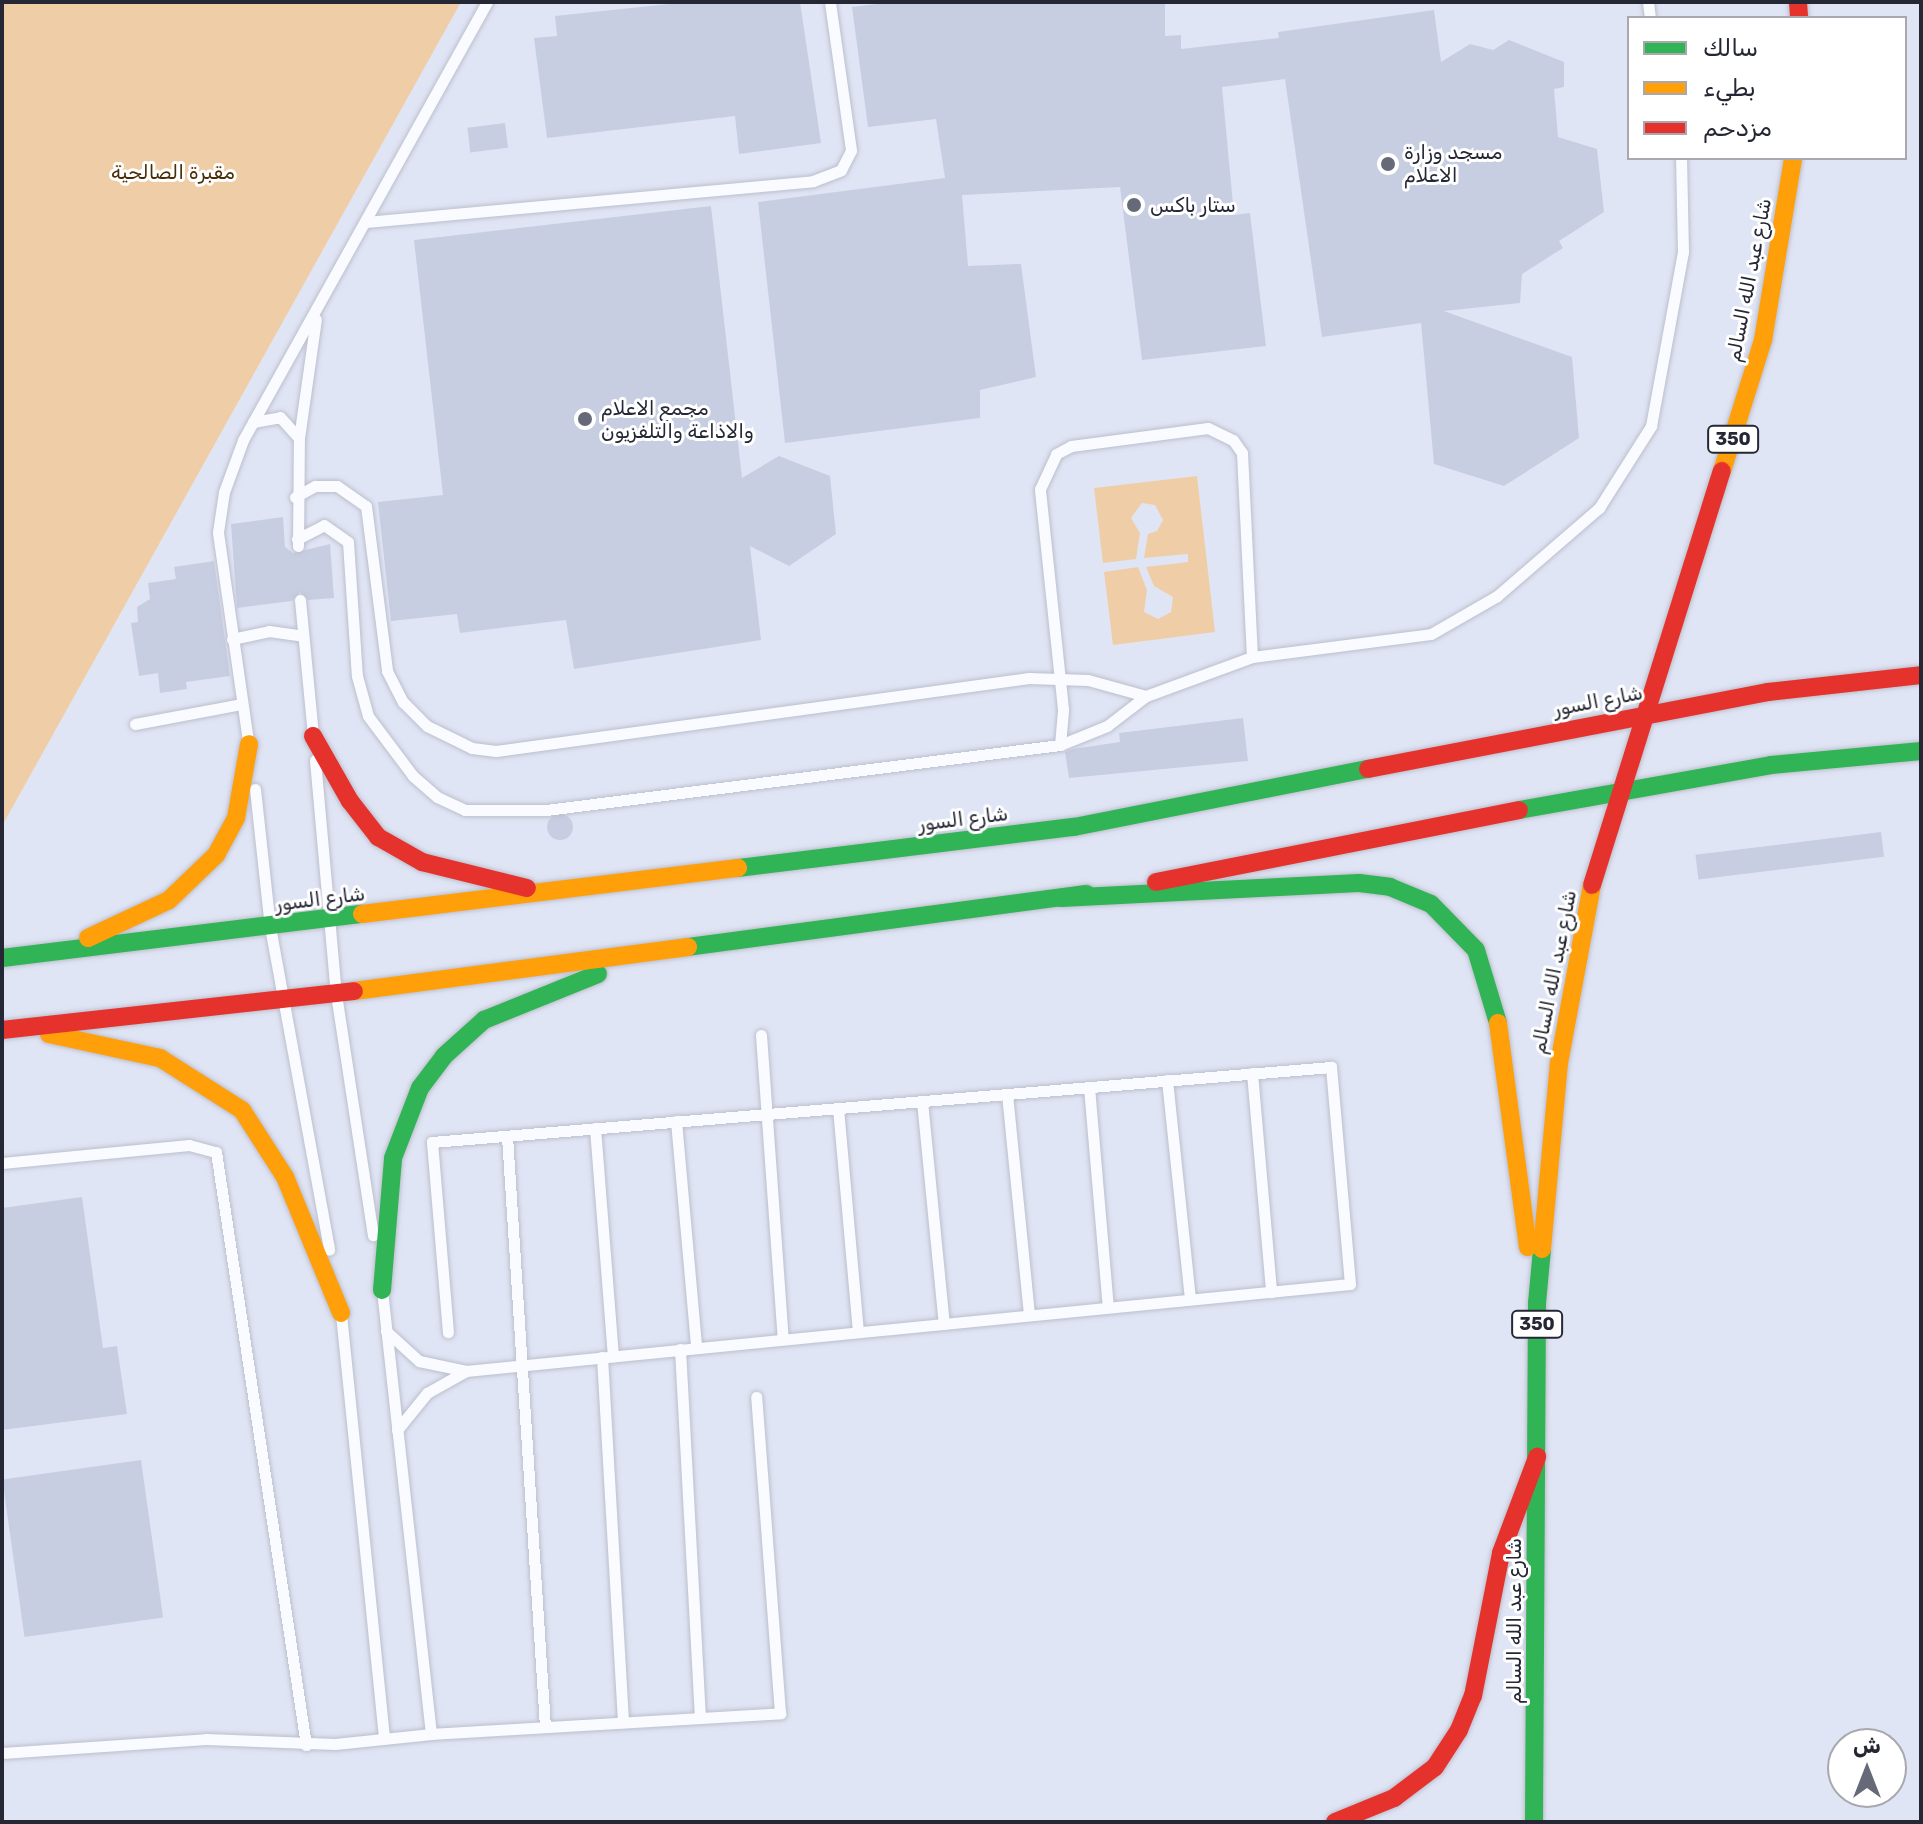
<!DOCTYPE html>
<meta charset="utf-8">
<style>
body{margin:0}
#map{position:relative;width:1923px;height:1824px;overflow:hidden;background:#e0e5f5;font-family:Rubik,"Noto Sans Arabic",sans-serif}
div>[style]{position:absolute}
.green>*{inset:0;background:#efcea7}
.building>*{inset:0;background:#c8cee1;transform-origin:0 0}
.round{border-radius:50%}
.roads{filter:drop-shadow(0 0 2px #bcbfcc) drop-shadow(0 0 2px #bcbfcc)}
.lane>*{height:11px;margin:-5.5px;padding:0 5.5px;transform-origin:5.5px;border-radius:5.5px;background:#fafbfe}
.fast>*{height:18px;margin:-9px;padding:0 9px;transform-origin:9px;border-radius:9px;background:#30b455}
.slow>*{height:18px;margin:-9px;padding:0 9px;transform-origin:9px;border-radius:9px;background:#ff9f0a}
.jam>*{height:18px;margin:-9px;padding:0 9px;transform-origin:9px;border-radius:9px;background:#e5322d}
.dots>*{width:22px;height:22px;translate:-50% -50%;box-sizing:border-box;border:4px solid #fff;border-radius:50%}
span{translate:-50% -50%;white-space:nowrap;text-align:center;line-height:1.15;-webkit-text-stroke:6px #fff;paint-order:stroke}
.shield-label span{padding:2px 6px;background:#fff;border:2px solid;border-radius:6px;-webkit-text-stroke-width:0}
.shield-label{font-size:18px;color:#252834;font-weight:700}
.poi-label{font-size:20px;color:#252834}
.left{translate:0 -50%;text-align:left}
.park-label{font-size:20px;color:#472e06}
.street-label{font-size:20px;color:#252834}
.frame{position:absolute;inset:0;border:4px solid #252834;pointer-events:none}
.legend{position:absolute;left:1627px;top:16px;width:280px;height:144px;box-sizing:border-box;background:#fff;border:2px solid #a8a9ae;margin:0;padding:10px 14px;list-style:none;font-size:24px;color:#252834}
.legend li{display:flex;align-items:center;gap:16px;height:40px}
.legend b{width:40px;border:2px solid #a8a9ae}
.north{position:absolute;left:1827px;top:1728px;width:80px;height:80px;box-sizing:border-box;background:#fff;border:2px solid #a8a9ae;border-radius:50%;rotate:0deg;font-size:22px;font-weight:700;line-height:32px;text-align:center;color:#252834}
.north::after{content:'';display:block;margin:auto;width:28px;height:36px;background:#666a78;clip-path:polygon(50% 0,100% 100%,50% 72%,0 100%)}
</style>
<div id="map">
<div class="green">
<div style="clip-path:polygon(2px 2px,461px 2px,2px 826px)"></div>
<div style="clip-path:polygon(1197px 476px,1215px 632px,1113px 645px,1104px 572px,1138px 567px,1147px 590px,1144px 612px,1158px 619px,1171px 612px,1173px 597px,1154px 586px,1146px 567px,1188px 562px,1188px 554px,1144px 558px,1148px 534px,1157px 531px,1163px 520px,1155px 505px,1142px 503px,1131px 518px,1140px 533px,1136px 559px,1103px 563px,1094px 488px)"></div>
</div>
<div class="building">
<div style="clip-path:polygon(688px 2px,800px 2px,821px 143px,739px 154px,735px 116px,547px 138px,534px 38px,557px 36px,555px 16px)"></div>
<div style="clip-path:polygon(893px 2px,1165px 2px,1165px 36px,1181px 35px,1181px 49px,1279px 38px,1278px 32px,1434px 10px,1441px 62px,1470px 44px,1493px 50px,1509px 40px,1564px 62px,1564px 87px,1554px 89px,1558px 137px,1597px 149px,1604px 212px,1559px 241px,1563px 248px,1522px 274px,1520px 303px,1444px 311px,1572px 357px,1579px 438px,1504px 486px,1434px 464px,1421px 323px,1322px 337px,1285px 79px,1222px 87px,1234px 215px,1250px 213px,1266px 346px,1142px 360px,1120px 187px,962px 195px,968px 266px,1021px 264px,1036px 377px,980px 390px,980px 418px,785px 443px,758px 202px,945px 178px,936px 119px,868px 127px,852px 7px)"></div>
<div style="left:505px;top:123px;width:25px;height:38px;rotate:83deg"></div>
<div style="clip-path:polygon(711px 206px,742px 478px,779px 456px,830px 476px,836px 534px,789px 566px,750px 546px,761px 640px,574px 669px,566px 620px,460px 633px,457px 614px,391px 621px,378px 502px,443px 495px,414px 240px)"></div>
<div style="clip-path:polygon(283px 517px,285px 547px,293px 553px,330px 544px,334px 598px,308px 600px,300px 592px,292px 601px,237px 608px,231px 524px)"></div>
<div style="clip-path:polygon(214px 561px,230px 676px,186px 682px,187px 689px,160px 693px,158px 673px,139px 676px,131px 623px,138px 622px,137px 607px,150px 599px,148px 583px,176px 579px,174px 567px)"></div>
<div style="clip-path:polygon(1243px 718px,1248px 761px,1069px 778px,1065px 752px,1073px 749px,1120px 742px,1119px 733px)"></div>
<div class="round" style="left:547px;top:814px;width:26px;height:26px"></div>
<div style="left:1881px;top:832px;width:25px;height:187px;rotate:83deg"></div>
<div style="clip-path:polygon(82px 1197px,103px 1348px,117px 1346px,127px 1414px,2px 1430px,2px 1208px)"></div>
<div style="left:141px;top:1460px;width:159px;height:140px;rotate:82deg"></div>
</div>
<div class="roads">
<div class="lane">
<div style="left:1648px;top:2px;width:16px;rotate:83deg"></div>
<div style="left:366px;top:222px;width:449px;rotate:-5.2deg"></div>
<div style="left:813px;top:181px;width:30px;rotate:-21deg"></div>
<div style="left:841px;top:170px;width:22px;rotate:-63deg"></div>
<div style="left:851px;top:150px;width:149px;rotate:-98.1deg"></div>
<div style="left:253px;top:422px;width:27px;rotate:-10deg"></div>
<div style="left:280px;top:417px;width:28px;rotate:48deg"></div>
<div style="left:295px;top:497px;width:23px;rotate:-29deg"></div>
<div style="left:315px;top:486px;width:22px"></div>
<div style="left:337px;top:486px;width:35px;rotate:35deg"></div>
<div style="left:366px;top:506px;width:166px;rotate:82.7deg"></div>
<div style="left:387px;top:671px;width:35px;rotate:63deg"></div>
<div style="left:403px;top:702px;width:34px;rotate:45deg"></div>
<div style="left:427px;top:726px;width:50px;rotate:26.1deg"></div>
<div style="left:472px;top:748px;width:24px;rotate:7deg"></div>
<div style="left:496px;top:751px;width:538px;rotate:-7.8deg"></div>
<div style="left:1029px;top:678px;width:59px;rotate:1.9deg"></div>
<div style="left:1088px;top:680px;width:60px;rotate:15.4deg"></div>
<div style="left:297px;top:539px;width:30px;rotate:-27deg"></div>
<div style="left:324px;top:525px;width:29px;rotate:35deg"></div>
<div style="left:348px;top:542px;width:134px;rotate:86.2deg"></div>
<div style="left:357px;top:676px;width:41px;rotate:74.6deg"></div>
<div style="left:368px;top:716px;width:75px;rotate:53.1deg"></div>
<div style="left:413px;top:776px;width:32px;rotate:41deg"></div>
<div style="left:437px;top:797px;width:31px;rotate:25deg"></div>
<div style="left:465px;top:810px;width:81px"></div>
<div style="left:546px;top:810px;width:518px;rotate:-7.21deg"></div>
<div style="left:1060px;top:745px;width:51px;rotate:-22deg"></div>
<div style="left:1107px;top:726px;width:49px;rotate:-37.6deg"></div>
<div style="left:1146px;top:696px;width:113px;rotate:-20.2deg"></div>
<div style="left:1252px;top:657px;width:180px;rotate:-7.3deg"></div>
<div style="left:1431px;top:634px;width:76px;rotate:-29.9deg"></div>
<div style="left:1497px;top:596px;width:135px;rotate:-40.8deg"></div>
<div style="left:1599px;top:508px;width:97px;rotate:-57.6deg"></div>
<div style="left:1651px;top:426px;width:177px;rotate:-79.6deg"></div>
<div style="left:1683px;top:252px;width:94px;rotate:-91.2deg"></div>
<div style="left:298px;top:546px;width:108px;rotate:-89.5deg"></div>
<div style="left:299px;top:438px;width:120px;rotate:-81.9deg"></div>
<div style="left:300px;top:600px;width:136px;rotate:84.5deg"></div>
<div style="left:232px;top:639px;width:38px;rotate:-12deg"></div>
<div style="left:269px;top:631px;width:34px;rotate:8deg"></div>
<div style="left:135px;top:724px;width:109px;rotate:-10.6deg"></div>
<div style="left:248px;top:741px;width:211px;rotate:-98.2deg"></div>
<div style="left:218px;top:532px;width:40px;rotate:-81.5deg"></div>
<div style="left:224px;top:492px;width:55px;rotate:-69.9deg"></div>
<div style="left:243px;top:440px;width:501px;rotate:-60.88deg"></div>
<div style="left:1060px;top:745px;width:36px;rotate:-85deg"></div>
<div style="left:1063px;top:709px;width:221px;rotate:-96deg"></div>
<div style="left:1040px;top:489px;width:38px;rotate:-65deg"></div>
<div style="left:1056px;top:454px;width:17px;rotate:-28deg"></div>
<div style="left:1071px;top:446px;width:138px;rotate:-7.5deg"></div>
<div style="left:1208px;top:428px;width:28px;rotate:26deg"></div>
<div style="left:1233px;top:440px;width:16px;rotate:55deg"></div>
<div style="left:1242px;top:453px;width:204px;rotate:87.2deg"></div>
<div style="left:315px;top:760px;width:235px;rotate:84.9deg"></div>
<div style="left:336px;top:994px;width:244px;rotate:81.3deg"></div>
<div style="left:255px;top:789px;width:139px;rotate:83.8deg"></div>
<div style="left:270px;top:927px;width:328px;rotate:79.6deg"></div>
<div style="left:761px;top:1035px;width:305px;rotate:85.9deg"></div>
<div style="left:1252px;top:1073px;width:220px;rotate:85deg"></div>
<div style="left:1167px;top:1080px;width:220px;rotate:84deg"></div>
<div style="left:1089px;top:1087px;width:221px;rotate:85.1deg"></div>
<div style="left:1007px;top:1094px;width:222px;rotate:84.3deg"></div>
<div style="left:922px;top:1101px;width:224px;rotate:84.4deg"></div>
<div style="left:838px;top:1108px;width:225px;rotate:84.9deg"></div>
<div style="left:676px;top:1121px;width:227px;rotate:84.9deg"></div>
<div style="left:595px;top:1128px;width:229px;rotate:85.5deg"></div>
<div style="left:507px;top:1136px;width:592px;rotate:86.32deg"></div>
<div style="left:2px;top:1163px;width:188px;rotate:-5.5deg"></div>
<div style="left:189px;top:1145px;width:28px;rotate:15deg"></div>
<div style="left:216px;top:1152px;width:600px;rotate:81.37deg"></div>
<div style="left:341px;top:1314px;width:427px;rotate:84.2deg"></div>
<div style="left:386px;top:1331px;width:45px;rotate:42.3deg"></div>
<div style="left:419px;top:1361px;width:48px;rotate:12deg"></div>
<div style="left:466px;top:1371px;width:888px;rotate:-5.62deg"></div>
<div style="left:1350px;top:1284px;width:218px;rotate:-95deg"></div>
<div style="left:1331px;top:1067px;width:902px;rotate:175.23deg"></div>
<div style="left:432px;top:1142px;width:191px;rotate:85.2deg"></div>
<div style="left:680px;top:1349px;width:369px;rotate:86.9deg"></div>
<div style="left:602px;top:1357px;width:366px;rotate:86.7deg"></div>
<div style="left:397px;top:1430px;width:48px;rotate:-51deg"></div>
<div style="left:427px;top:1393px;width:45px;rotate:-29.4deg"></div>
<div style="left:431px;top:1734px;width:350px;rotate:-3.4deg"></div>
<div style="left:780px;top:1713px;width:317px;rotate:-94.3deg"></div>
<div style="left:2px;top:1753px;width:204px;rotate:-3.9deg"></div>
<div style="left:206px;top:1739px;width:129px;rotate:2.2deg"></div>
<div style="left:335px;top:1744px;width:97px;rotate:-5.9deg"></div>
<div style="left:431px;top:1734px;width:446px;rotate:-96.3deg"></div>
</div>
<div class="fast">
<div style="left:1519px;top:810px;width:256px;rotate:-10.1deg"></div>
<div style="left:1771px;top:765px;width:151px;rotate:-5.3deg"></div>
<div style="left:738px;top:868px;width:338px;rotate:-7deg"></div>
<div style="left:1074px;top:827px;width:300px;rotate:-11.2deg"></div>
<div style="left:1061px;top:898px;width:298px;rotate:-2.9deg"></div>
<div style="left:1359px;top:883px;width:31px;rotate:7deg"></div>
<div style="left:1390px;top:887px;width:44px;rotate:22.5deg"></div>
<div style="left:1431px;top:904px;width:64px;rotate:45.6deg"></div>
<div style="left:1476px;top:950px;width:76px;rotate:73.2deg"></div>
<div style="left:688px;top:947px;width:402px;rotate:-7.6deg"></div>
<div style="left:2px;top:958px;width:363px;rotate:-7deg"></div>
<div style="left:382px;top:1290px;width:132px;rotate:-85.2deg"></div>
<div style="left:393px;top:1158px;width:75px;rotate:-68.9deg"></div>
<div style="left:420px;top:1088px;width:40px;rotate:-53deg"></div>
<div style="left:444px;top:1056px;width:54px;rotate:-42deg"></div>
<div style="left:484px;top:1020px;width:123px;rotate:-22deg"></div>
<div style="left:1534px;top:1822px;width:519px;rotate:-89.67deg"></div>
<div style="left:1537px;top:1303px;width:54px;rotate:-84.7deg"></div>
</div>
<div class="slow">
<div style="left:1722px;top:471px;width:137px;rotate:-72.6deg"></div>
<div style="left:1763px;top:340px;width:184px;rotate:-80.6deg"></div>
<div style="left:362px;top:914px;width:379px;rotate:-7deg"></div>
<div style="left:88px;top:938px;width:89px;rotate:-25.1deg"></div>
<div style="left:169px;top:900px;width:65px;rotate:-43.8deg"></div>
<div style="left:216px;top:855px;width:42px;rotate:-61.6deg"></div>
<div style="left:236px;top:818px;width:75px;rotate:-80deg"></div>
<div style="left:354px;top:991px;width:337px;rotate:-7.5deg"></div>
<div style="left:1498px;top:1023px;width:226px;rotate:82.4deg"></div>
<div style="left:49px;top:1034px;width:114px;rotate:12.2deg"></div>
<div style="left:160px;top:1058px;width:97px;rotate:32.4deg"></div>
<div style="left:242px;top:1110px;width:80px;rotate:57.3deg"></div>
<div style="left:285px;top:1177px;width:147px;rotate:67.6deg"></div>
<div style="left:1542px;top:1249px;width:187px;rotate:-84.8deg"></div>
<div style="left:1559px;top:1063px;width:181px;rotate:-79.5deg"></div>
</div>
<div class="jam">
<div style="left:1798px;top:2px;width:16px;rotate:86deg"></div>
<div style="left:313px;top:736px;width:75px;rotate:60.4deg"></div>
<div style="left:350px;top:801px;width:46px;rotate:52.1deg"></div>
<div style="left:378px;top:837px;width:51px;rotate:29.6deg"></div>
<div style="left:422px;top:862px;width:108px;rotate:13.9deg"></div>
<div style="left:1368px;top:769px;width:407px;rotate:-10.9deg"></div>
<div style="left:1768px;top:692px;width:154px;rotate:-6.3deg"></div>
<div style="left:1156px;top:882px;width:370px;rotate:-11.2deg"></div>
<div style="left:1592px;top:885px;width:434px;rotate:-72.6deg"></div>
<div style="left:2px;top:1030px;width:354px;rotate:-6.3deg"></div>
<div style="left:1335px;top:1822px;width:64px;rotate:-22.1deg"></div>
<div style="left:1394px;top:1798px;width:51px;rotate:-37.1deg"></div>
<div style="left:1435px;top:1767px;width:44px;rotate:-57deg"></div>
<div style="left:1459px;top:1730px;width:37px;rotate:-68deg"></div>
<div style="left:1473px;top:1696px;width:146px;rotate:-78.9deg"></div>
<div style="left:1501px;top:1553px;width:103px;rotate:-69.4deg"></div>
</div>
</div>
<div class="dots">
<div style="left:1388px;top:164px;background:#666a78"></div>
<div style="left:1134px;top:205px;background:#666a78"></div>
<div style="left:585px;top:419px;background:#666a78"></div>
</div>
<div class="shield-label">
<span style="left:1733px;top:439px">350</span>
<span style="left:1537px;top:1324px">350</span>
</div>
<div class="poi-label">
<span class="left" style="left:1404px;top:164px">مسجد وزارة<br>الاعلام</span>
<span class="left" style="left:1150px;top:205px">ستار باكس</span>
<span class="left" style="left:601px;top:420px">مجمع الاعلام<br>والاذاعة والتلفزيون</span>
</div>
<div class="park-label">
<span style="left:173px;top:172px">مقبرة الصالحية</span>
</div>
<div class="street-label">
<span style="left:1749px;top:280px;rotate:-79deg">شارع عبد الله السالم</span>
<span style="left:1598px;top:701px;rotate:-11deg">شارع السور</span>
<span style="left:963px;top:819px;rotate:-7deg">شارع السور</span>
<span style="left:320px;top:899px;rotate:-7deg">شارع السور</span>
<span style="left:1554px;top:972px;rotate:-79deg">شارع عبد الله السالم</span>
<span style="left:1514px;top:1621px;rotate:-90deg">شارع عبد الله السالم</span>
</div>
<div class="frame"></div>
<ul class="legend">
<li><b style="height:10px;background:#30b455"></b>سالك</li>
<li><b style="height:10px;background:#ff9f0a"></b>بطيء</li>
<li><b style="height:10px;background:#e5322d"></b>مزدحم</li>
</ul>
<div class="north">ش</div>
</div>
